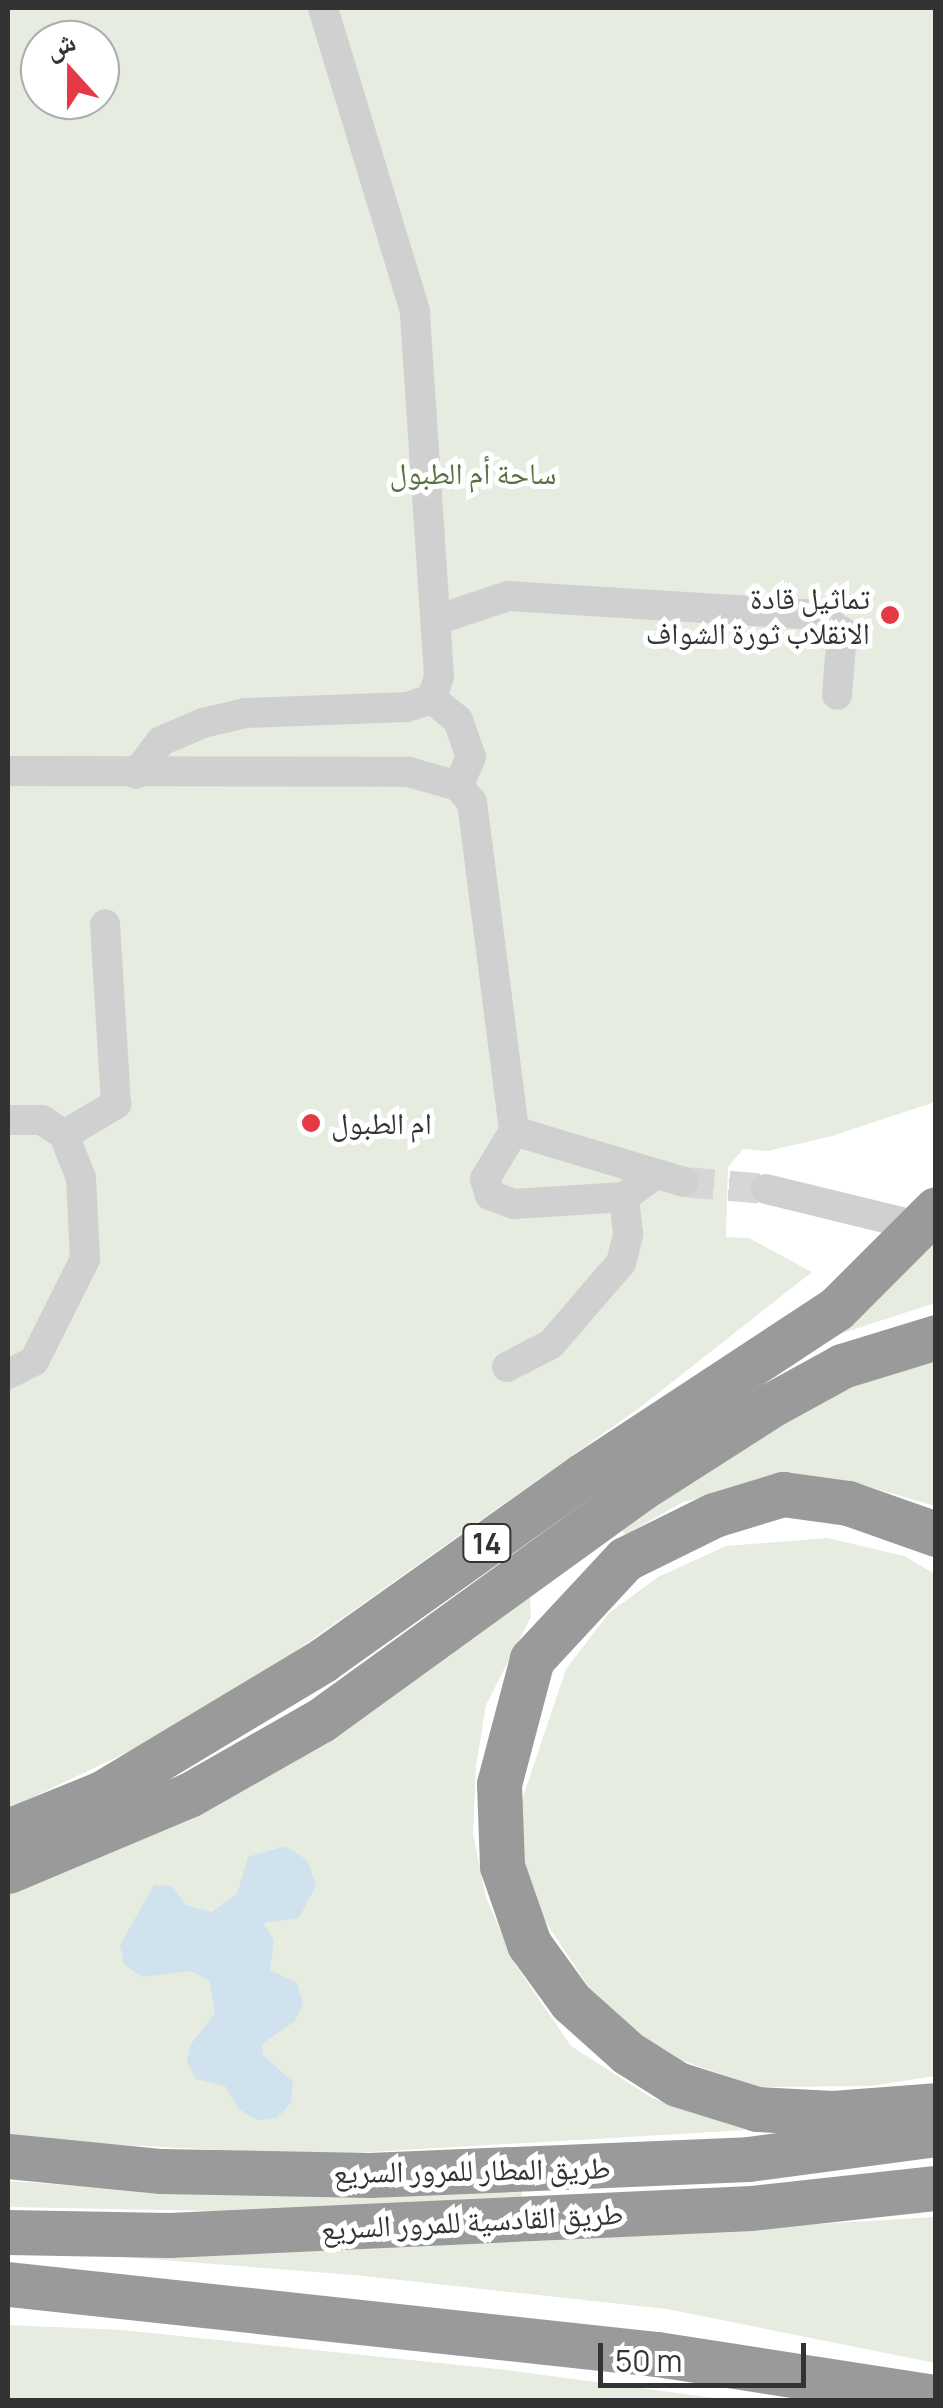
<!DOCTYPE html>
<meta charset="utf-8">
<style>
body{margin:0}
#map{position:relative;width:943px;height:2408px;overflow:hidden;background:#fff;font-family:Manrope,"Noto Naskh Arabic",sans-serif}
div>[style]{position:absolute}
.green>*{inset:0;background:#e6ecdf}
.water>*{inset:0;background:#cfe2ee}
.minor-tunnel>*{height:30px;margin-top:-15px;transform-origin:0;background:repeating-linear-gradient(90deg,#d6d6d6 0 30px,transparent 0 45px)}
.minor>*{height:30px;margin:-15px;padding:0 15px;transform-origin:15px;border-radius:15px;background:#d0d0d0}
.highway>*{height:45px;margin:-22.5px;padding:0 22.5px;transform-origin:22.5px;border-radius:22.5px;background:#9a9a9a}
.dots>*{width:28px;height:28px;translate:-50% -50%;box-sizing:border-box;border:5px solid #fff;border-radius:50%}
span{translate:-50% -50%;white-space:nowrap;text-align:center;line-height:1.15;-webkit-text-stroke:10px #fff;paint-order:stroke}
.shield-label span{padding:2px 8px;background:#fff;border:2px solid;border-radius:8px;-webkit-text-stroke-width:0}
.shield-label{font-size:28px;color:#333;font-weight:700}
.park-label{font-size:30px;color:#56703f}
.poi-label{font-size:30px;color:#333}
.right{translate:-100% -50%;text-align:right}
.left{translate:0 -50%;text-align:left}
.street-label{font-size:30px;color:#333}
.frame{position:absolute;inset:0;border:10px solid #333;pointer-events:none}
.north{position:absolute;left:20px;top:20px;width:100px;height:100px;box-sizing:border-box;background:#fff;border:2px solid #adadad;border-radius:50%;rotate:339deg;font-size:28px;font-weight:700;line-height:40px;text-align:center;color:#333}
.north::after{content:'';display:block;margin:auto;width:35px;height:45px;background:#e63946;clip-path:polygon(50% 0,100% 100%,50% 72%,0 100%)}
.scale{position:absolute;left:598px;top:2343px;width:208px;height:45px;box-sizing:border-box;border:5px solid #333;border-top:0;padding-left:12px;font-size:30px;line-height:35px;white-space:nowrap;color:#333;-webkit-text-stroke:8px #fff;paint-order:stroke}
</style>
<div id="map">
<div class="green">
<div style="clip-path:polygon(evenodd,8px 8px,935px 8px,935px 1102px,832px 1136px,768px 1151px,743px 1149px,728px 1167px,726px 1237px,749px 1238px,812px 1272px,638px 1409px,297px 1650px,140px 1746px,8px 1809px,8px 8px,40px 40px,100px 40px,100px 100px,40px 100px,40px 40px)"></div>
<div style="clip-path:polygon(935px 1234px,935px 1303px,815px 1342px)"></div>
<div style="clip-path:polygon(935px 1356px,935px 1506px,856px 1483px,763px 1481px,683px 1502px,625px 1535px,620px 1526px,776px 1416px)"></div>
<div style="clip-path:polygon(827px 1538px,904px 1556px,935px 1574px,935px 2076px,870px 2086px,760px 2087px,668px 2056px,606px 2013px,543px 1918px,522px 1854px,522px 1800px,566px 1669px,609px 1613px,658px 1577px,726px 1546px)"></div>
<div style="clip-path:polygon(530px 1597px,531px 1617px,486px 1705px,476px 1766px,473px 1834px,486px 1897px,515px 1964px,571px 2046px,652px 2098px,746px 2130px,320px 2155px,8px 2139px,8px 1893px,190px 1817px,337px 1731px)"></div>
<div style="clip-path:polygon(8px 2181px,123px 2189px,521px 2186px,522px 2195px,517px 2203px,220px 2211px,8px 2207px)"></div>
<div style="clip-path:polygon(935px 2217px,935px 2363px,667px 2309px,354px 2275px,9px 2248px,523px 2242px)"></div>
<div style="clip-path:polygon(8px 2325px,122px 2330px,507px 2370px,729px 2400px,8px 2400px)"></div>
</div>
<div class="water">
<div style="clip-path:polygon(285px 1846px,307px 1860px,316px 1885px,299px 1918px,263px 1923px,274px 1940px,270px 1970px,297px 1983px,303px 2003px,295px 2021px,262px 2044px,263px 2055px,293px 2082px,291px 2103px,277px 2118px,257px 2120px,239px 2109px,225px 2086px,196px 2079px,187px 2062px,191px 2044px,215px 2013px,209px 1980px,191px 1971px,142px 1977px,124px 1964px,120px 1945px,154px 1885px,172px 1886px,186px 1905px,212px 1912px,237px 1894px,248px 1857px)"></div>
</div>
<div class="minor-tunnel">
<div style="left:684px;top:1182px;width:82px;rotate:4.9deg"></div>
</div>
<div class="minor">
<div style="left:436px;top:620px;width:76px;rotate:-18.4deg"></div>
<div style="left:508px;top:596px;width:310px;rotate:3.5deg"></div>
<div style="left:817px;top:615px;width:30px;rotate:34deg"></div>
<div style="left:842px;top:632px;width:63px;rotate:94.5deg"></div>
<div style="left:432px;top:699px;width:33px;rotate:39deg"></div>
<div style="left:458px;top:720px;width:39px;rotate:71deg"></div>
<div style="left:471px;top:757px;width:32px;rotate:114deg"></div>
<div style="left:8px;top:771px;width:401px;rotate:0.1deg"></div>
<div style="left:409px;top:772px;width:51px;rotate:15.9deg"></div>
<div style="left:458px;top:786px;width:21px;rotate:49deg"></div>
<div style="left:472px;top:802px;width:332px;rotate:82.7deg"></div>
<div style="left:514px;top:1131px;width:177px;rotate:16.7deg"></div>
<div style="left:136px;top:774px;width:41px;rotate:-52.9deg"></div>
<div style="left:161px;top:741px;width:46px;rotate:-23.2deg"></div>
<div style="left:203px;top:723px;width:43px;rotate:-13.4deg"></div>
<div style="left:245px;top:713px;width:162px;rotate:-2.1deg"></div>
<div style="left:407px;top:707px;width:26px;rotate:-18deg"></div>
<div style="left:432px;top:699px;width:24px;rotate:-73deg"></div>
<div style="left:439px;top:676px;width:366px;rotate:-93.8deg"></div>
<div style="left:415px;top:311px;width:317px;rotate:-106.9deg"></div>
<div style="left:8px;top:1120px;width:34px"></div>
<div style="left:42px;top:1120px;width:27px;rotate:34deg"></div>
<div style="left:64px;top:1135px;width:46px;rotate:68.4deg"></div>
<div style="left:81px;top:1178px;width:81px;rotate:87.2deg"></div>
<div style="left:85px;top:1259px;width:114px;rotate:116.6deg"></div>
<div style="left:34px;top:1361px;width:29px;rotate:153deg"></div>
<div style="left:514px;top:1131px;width:56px;rotate:121.1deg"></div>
<div style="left:485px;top:1179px;width:17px;rotate:73deg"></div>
<div style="left:490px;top:1195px;width:26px;rotate:21deg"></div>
<div style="left:514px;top:1204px;width:110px;rotate:-3.6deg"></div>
<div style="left:624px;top:1197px;width:34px;rotate:-36deg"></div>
<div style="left:64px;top:1135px;width:61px;rotate:-30.8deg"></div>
<div style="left:116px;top:1104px;width:180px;rotate:-93.5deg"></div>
<div style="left:766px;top:1189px;width:161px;rotate:13.7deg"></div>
<div style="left:507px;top:1367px;width:50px;rotate:-27.6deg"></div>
<div style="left:551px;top:1344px;width:107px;rotate:-49.2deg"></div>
<div style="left:621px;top:1263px;width:30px;rotate:-76deg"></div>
<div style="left:628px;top:1234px;width:37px;rotate:-96deg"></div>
</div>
<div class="highway">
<div style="left:936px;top:1534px;width:93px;rotate:-160.6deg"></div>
<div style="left:848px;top:1503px;width:66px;rotate:-172.1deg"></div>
<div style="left:783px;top:1494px;width:72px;rotate:163.1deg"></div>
<div style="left:714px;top:1515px;width:99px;rotate:153.7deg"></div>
<div style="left:625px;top:1559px;width:137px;rotate:132.9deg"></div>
<div style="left:532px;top:1659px;width:129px;rotate:104.8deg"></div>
<div style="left:499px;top:1784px;width:82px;rotate:87.9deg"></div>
<div style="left:502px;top:1866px;width:83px;rotate:70.9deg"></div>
<div style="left:529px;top:1944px;width:72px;rotate:54.1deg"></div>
<div style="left:571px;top:2002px;width:76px;rotate:41.8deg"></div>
<div style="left:628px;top:2053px;width:58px;rotate:32.3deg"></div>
<div style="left:677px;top:2084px;width:84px;rotate:17.4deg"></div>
<div style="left:757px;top:2109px;width:76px;rotate:3deg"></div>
<div style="left:833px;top:2113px;width:103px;rotate:-4.4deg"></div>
<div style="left:8px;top:1831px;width:101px;rotate:-22deg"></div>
<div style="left:102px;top:1793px;width:258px;rotate:-31deg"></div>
<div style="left:323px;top:1660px;width:319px;rotate:-35.4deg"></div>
<div style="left:583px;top:1475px;width:303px;rotate:-33.3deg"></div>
<div style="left:836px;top:1309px;width:141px;rotate:-45deg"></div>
<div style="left:8px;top:1871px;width:196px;rotate:-22.8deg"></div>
<div style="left:189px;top:1795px;width:152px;rotate:-29.6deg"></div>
<div style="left:321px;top:1720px;width:397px;rotate:-35.9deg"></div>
<div style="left:643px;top:1487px;width:154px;rotate:-32.6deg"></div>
<div style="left:773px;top:1404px;width:79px;rotate:-28.8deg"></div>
<div style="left:842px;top:1366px;width:98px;rotate:-17.1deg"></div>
<div style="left:8px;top:2156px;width:154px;rotate:5.6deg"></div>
<div style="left:161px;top:2171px;width:208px;rotate:1.1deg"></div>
<div style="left:369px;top:2175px;width:379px;rotate:-2.4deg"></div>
<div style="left:748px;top:2159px;width:190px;rotate:-7.6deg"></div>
<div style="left:8px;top:2232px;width:161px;rotate:1.1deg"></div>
<div style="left:169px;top:2235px;width:583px;rotate:-2.66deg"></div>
<div style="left:751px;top:2208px;width:186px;rotate:-6.2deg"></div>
<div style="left:8px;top:2284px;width:653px;rotate:6.16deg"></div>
<div style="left:657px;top:2354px;width:282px;rotate:8.8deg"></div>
</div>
<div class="dots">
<div style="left:890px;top:615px;background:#e63946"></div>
<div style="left:311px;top:1123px;background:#e63946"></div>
</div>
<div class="shield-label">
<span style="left:487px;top:1543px">14</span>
</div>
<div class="park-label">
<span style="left:473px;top:473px">ساحة أم الطبول</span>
</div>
<div class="poi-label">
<span class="right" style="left:870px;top:615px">تماثيل قادة<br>الانقلاب ثورة الشواف</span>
<span class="left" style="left:331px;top:1123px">ام الطبول</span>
</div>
<div class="street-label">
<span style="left:472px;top:2170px;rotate:-1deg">طريق المطار للمرور السريع</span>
<span style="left:472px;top:2221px;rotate:-3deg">طريق القادسية للمرور السريع</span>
</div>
<div class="frame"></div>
<div class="north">ش</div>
<div class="scale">50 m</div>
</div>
